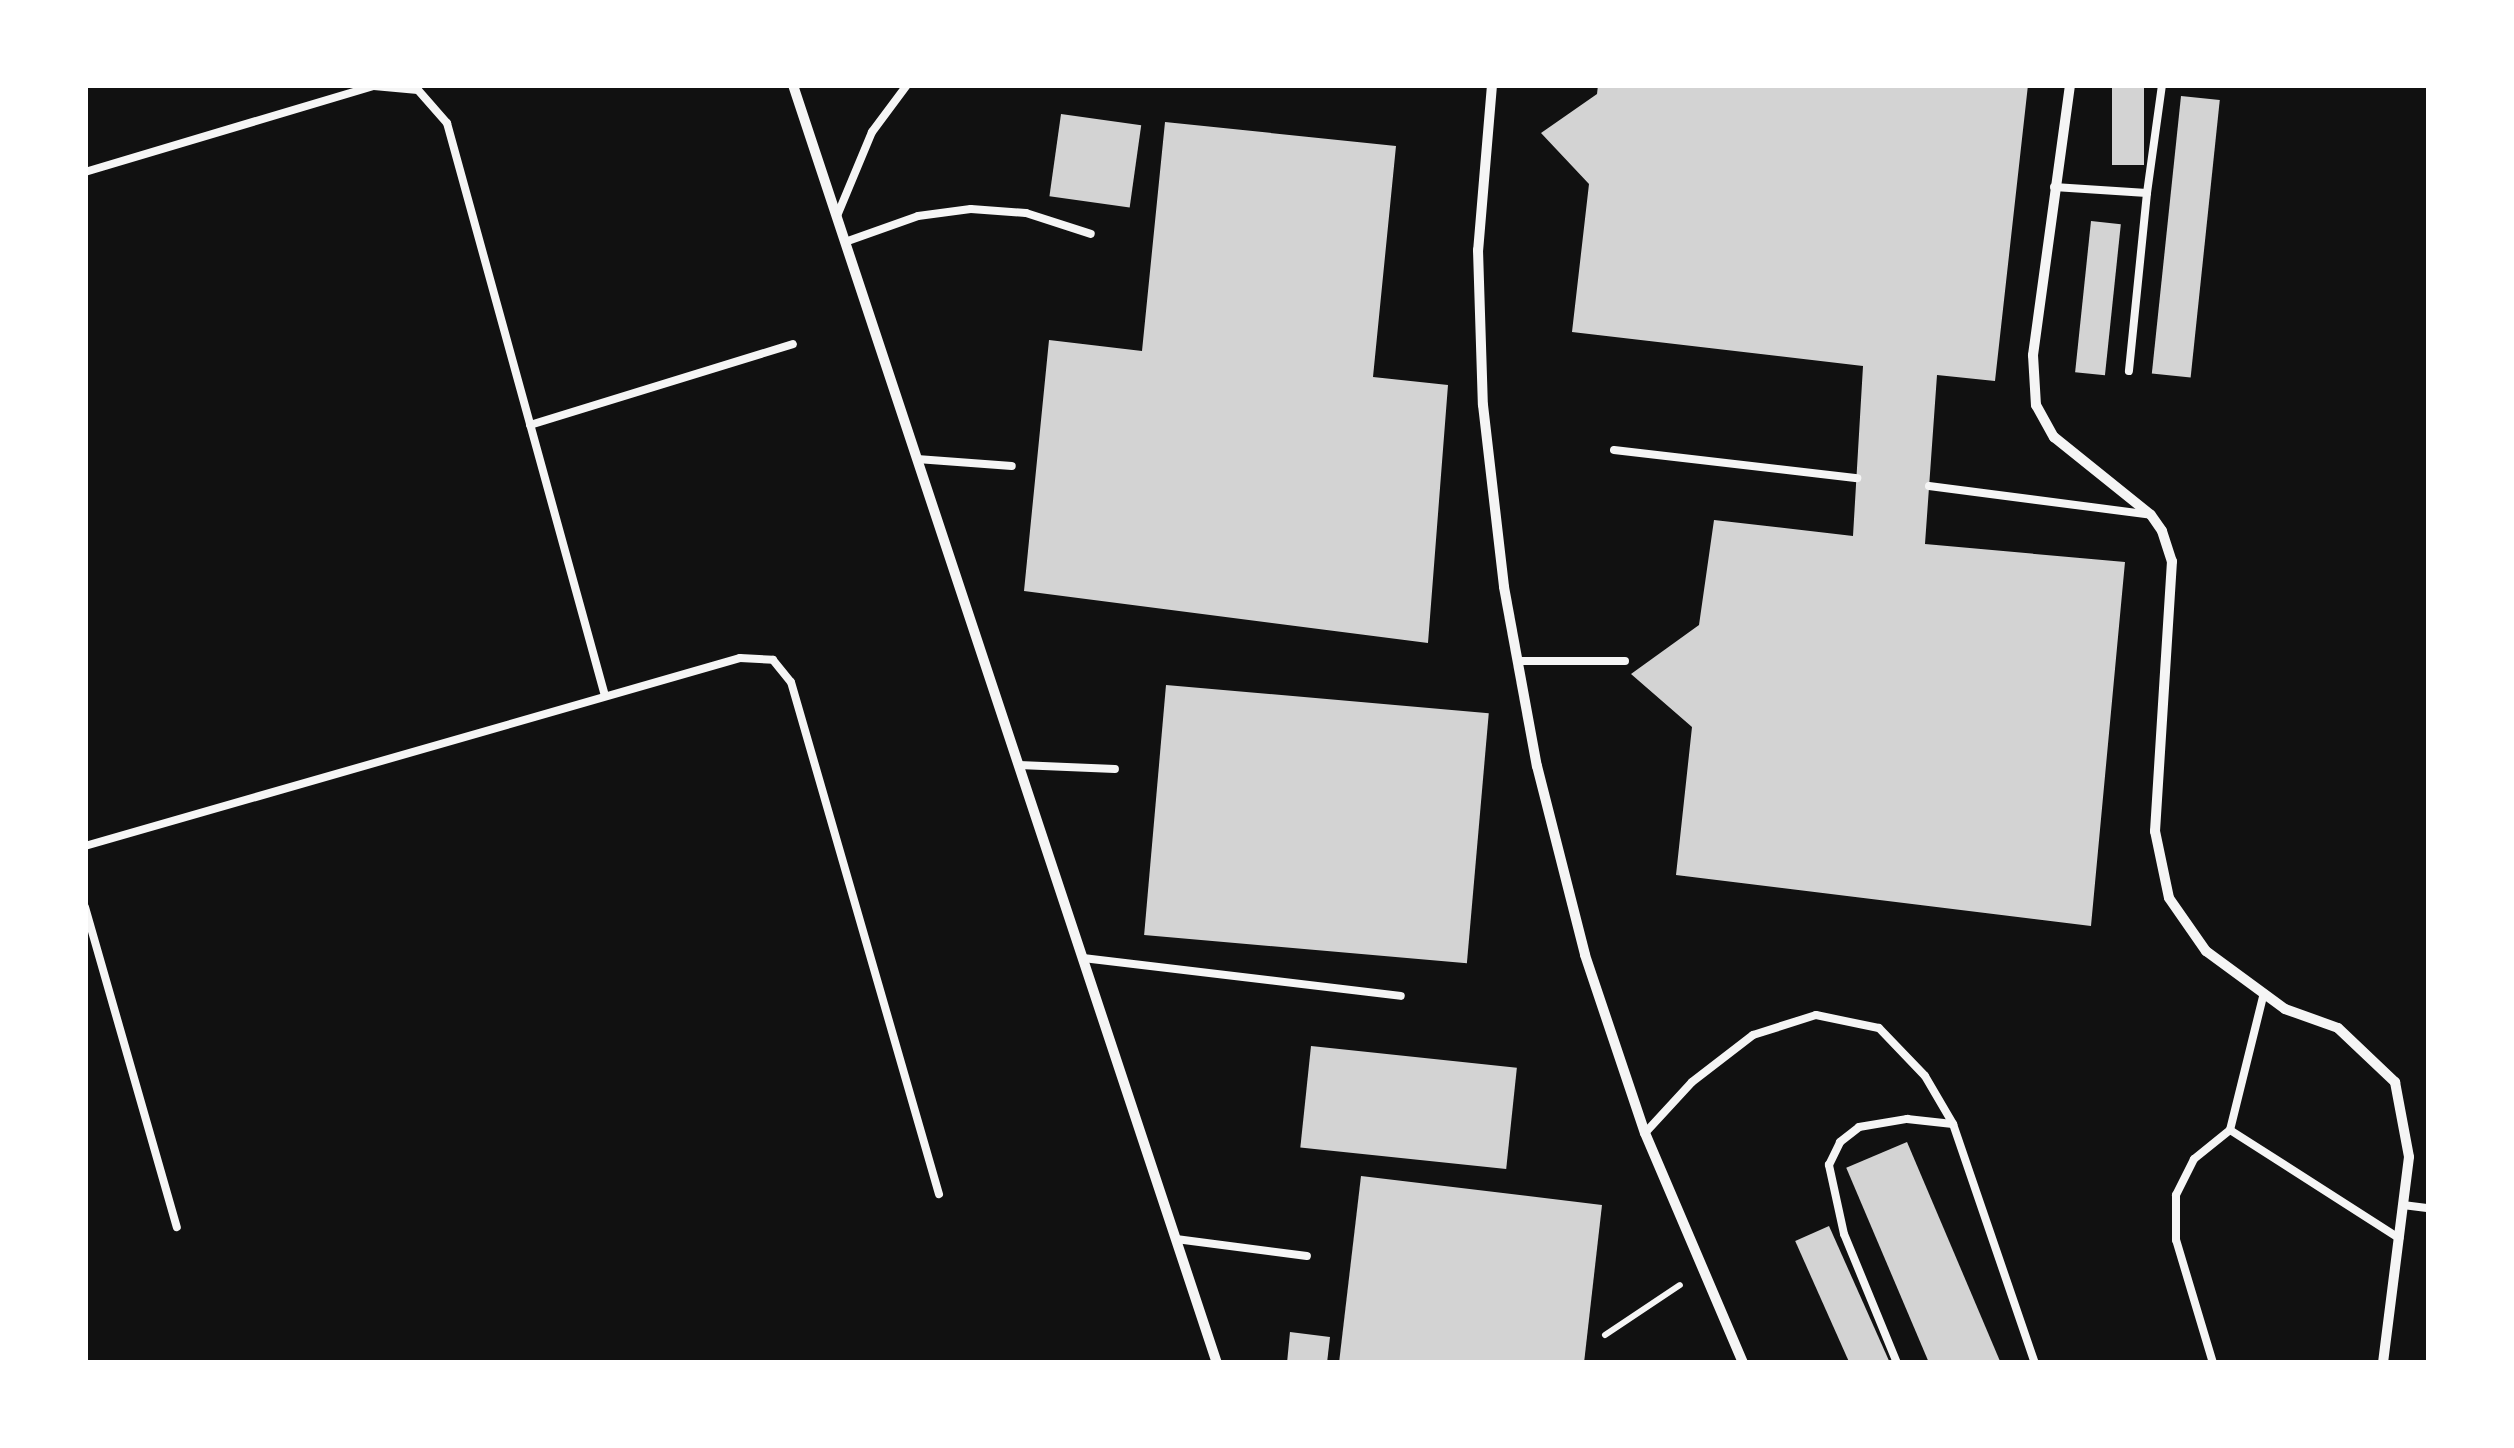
<!DOCTYPE html>
<style>
body{margin:0}
#map{position:relative;width:2514px;height:1448px;overflow:hidden;background:#111;font-family:"Sofia Sans Condensed",sans-serif}
div>[style]{position:absolute}
.building>*{inset:0;background:#d3d3d3;transform-origin:0 0}
.path>*{height:6px;margin:-3px;padding:0 3px;transform-origin:3px;border-radius:3px;background:#f5f5f5}
.service>*{height:8px;margin:-4px;padding:0 4px;transform-origin:4px;border-radius:4px;background:#f5f5f5}
.minor>*{height:10px;margin:-5px;padding:0 5px;transform-origin:5px;border-radius:5px;background:#f5f5f5}
span{translate:-50% -50%;white-space:nowrap;text-align:center;line-height:1.15;-webkit-text-stroke:9px #fff;paint-order:stroke}
.frame{position:absolute;inset:0;border:88px solid #fff;pointer-events:none}
</style>
<div id="map">
<div class="building">
<div style="clip-path:polygon(1598px 85px,2028px 85px,1995px 381px,1937px 375px,1925px 544px,2125px 562px,2091px 926px,1676px 875px,1692px 727px,1631px 674px,1699px 625px,1714px 520px,1853px 536px,1863px 366px,1572px 332px,1589px 184px,1541px 133px,1597px 94px)"></div>
<div style="left:2112px;top:85px;width:32px;height:80px"></div>
<div style="left:2181px;top:96px;width:39px;height:279px;rotate:6deg"></div>
<div style="left:1061px;top:114px;width:81px;height:83px;rotate:8deg"></div>
<div style="clip-path:polygon(1165px 122px,1396px 146px,1373px 377px,1448px 385px,1428px 643px,1024px 591px,1049px 340px,1142px 351px)"></div>
<div style="left:2091px;top:221px;width:30px;height:152px;rotate:6deg"></div>
<div style="left:1166px;top:685px;width:324px;height:251px;rotate:5deg"></div>
<div style="left:1311px;top:1046px;width:207px;height:102px;rotate:6deg"></div>
<div style="left:1907px;top:1142px;width:240px;height:66px;rotate:67deg"></div>
<div style="clip-path:polygon(1361px 1176px,1602px 1205px,1584px 1363px,1339px 1363px)"></div>
<div style="left:1829px;top:1226px;width:150px;height:37px;rotate:66deg"></div>
<div style="clip-path:polygon(1290px 1332px,1330px 1337px,1327px 1363px,1287px 1363px)"></div>
</div>
<div class="path">
<div style="left:1605px;top:1335px;width:90px;rotate:-33.7deg"></div>
</div>
<div class="service">
<div style="left:85px;top:172px;width:302px;rotate:-16.6deg"></div>
<div style="left:374px;top:86px;width:44px;rotate:5.2deg"></div>
<div style="left:418px;top:90px;width:44px;rotate:48.7deg"></div>
<div style="left:447px;top:123px;width:594px;rotate:74.58deg"></div>
<div style="left:2054px;top:187px;width:93px;rotate:3.7deg"></div>
<div style="left:2147px;top:193px;width:179px;rotate:95.8deg"></div>
<div style="left:2147px;top:193px;width:109px;rotate:-82.1deg"></div>
<div style="left:837px;top:216px;width:91px;rotate:-67.4deg"></div>
<div style="left:872px;top:132px;width:59px;rotate:-53.3deg"></div>
<div style="left:845px;top:242px;width:77px;rotate:-19.6deg"></div>
<div style="left:918px;top:216px;width:53px;rotate:-7.5deg"></div>
<div style="left:971px;top:209px;width:55px;rotate:4.2deg"></div>
<div style="left:1026px;top:213px;width:68px;rotate:17.9deg"></div>
<div style="left:530px;top:425px;width:275px;rotate:-17.1deg"></div>
<div style="left:1614px;top:450px;width:245px;rotate:6.6deg"></div>
<div style="left:917px;top:459px;width:95px;rotate:4.2deg"></div>
<div style="left:1929px;top:486px;width:224px;rotate:7.4deg"></div>
<div style="left:1518px;top:661px;width:107px"></div>
<div style="left:1019px;top:765px;width:96px;rotate:2.4deg"></div>
<div style="left:85px;top:846px;width:681px;rotate:-16.01deg"></div>
<div style="left:740px;top:658px;width:33px;rotate:3deg"></div>
<div style="left:773px;top:660px;width:28px;rotate:51deg"></div>
<div style="left:791px;top:682px;width:533px;rotate:73.88deg"></div>
<div style="left:85px;top:907px;width:333px;rotate:74deg"></div>
<div style="left:1083px;top:958px;width:320px;rotate:6.8deg"></div>
<div style="left:2230px;top:1130px;width:201px;rotate:32.6deg"></div>
<div style="left:1645px;top:1133px;width:69px;rotate:-47.3deg"></div>
<div style="left:1692px;top:1082px;width:77px;rotate:-37.6deg"></div>
<div style="left:1753px;top:1035px;width:66px;rotate:-17.6deg"></div>
<div style="left:1816px;top:1015px;width:64px;rotate:11.7deg"></div>
<div style="left:1879px;top:1028px;width:66px;rotate:46.2deg"></div>
<div style="left:1925px;top:1076px;width:56px;rotate:59.7deg"></div>
<div style="left:1953px;top:1124px;width:253px;rotate:71.1deg"></div>
<div style="left:2403px;top:1205px;width:26px;rotate:7deg"></div>
<div style="left:1176px;top:1239px;width:132px;rotate:7.4deg"></div>
<div style="left:1897px;top:1363px;width:139px;rotate:-112.3deg"></div>
<div style="left:1844px;top:1234px;width:71px;rotate:-102.3deg"></div>
<div style="left:1829px;top:1165px;width:25px;rotate:-64deg"></div>
<div style="left:1840px;top:1142px;width:24px;rotate:-38deg"></div>
<div style="left:1859px;top:1127px;width:49px;rotate:-9.5deg"></div>
<div style="left:1907px;top:1119px;width:46px;rotate:6.2deg"></div>
<div style="left:2213px;top:1363px;width:128px;rotate:-106.7deg"></div>
<div style="left:2176px;top:1240px;width:45px;rotate:-90deg"></div>
<div style="left:2176px;top:1195px;width:40px;rotate:-63.4deg"></div>
<div style="left:2194px;top:1159px;width:46px;rotate:-38.9deg"></div>
<div style="left:2230px;top:1130px;width:141px;rotate:-76.1deg"></div>
</div>
<div class="minor">
<div style="left:793px;top:85px;width:1346px;rotate:71.65deg"></div>
<div style="left:1492px;top:85px;width:166px;rotate:94.8deg"></div>
<div style="left:1478px;top:250px;width:155px;rotate:88.2deg"></div>
<div style="left:1483px;top:405px;width:183px;rotate:83.4deg"></div>
<div style="left:1504px;top:587px;width:182px;rotate:79.6deg"></div>
<div style="left:1537px;top:766px;width:195px;rotate:75.7deg"></div>
<div style="left:1585px;top:955px;width:188px;rotate:71.4deg"></div>
<div style="left:1645px;top:1133px;width:250px;rotate:66.9deg"></div>
<div style="left:2070px;top:85px;width:273px;rotate:97.8deg"></div>
<div style="left:2033px;top:355px;width:50px;rotate:86.6deg"></div>
<div style="left:2036px;top:405px;width:37px;rotate:61deg"></div>
<div style="left:2054px;top:437px;width:124px;rotate:38.8deg"></div>
<div style="left:2151px;top:515px;width:19px;rotate:55deg"></div>
<div style="left:2162px;top:531px;width:32px;rotate:72deg"></div>
<div style="left:2172px;top:561px;width:271px;rotate:93.6deg"></div>
<div style="left:2155px;top:831px;width:68px;rotate:78.2deg"></div>
<div style="left:2169px;top:898px;width:65px;rotate:55.1deg"></div>
<div style="left:2206px;top:951px;width:98px;rotate:36.3deg"></div>
<div style="left:2285px;top:1009px;width:56px;rotate:19.7deg"></div>
<div style="left:2338px;top:1028px;width:79px;rotate:43.5deg"></div>
<div style="left:2395px;top:1082px;width:76px;rotate:79.4deg"></div>
<div style="left:2409px;top:1157px;width:208px;rotate:97.2deg"></div>
</div>
<div class="frame"></div>
</div>
